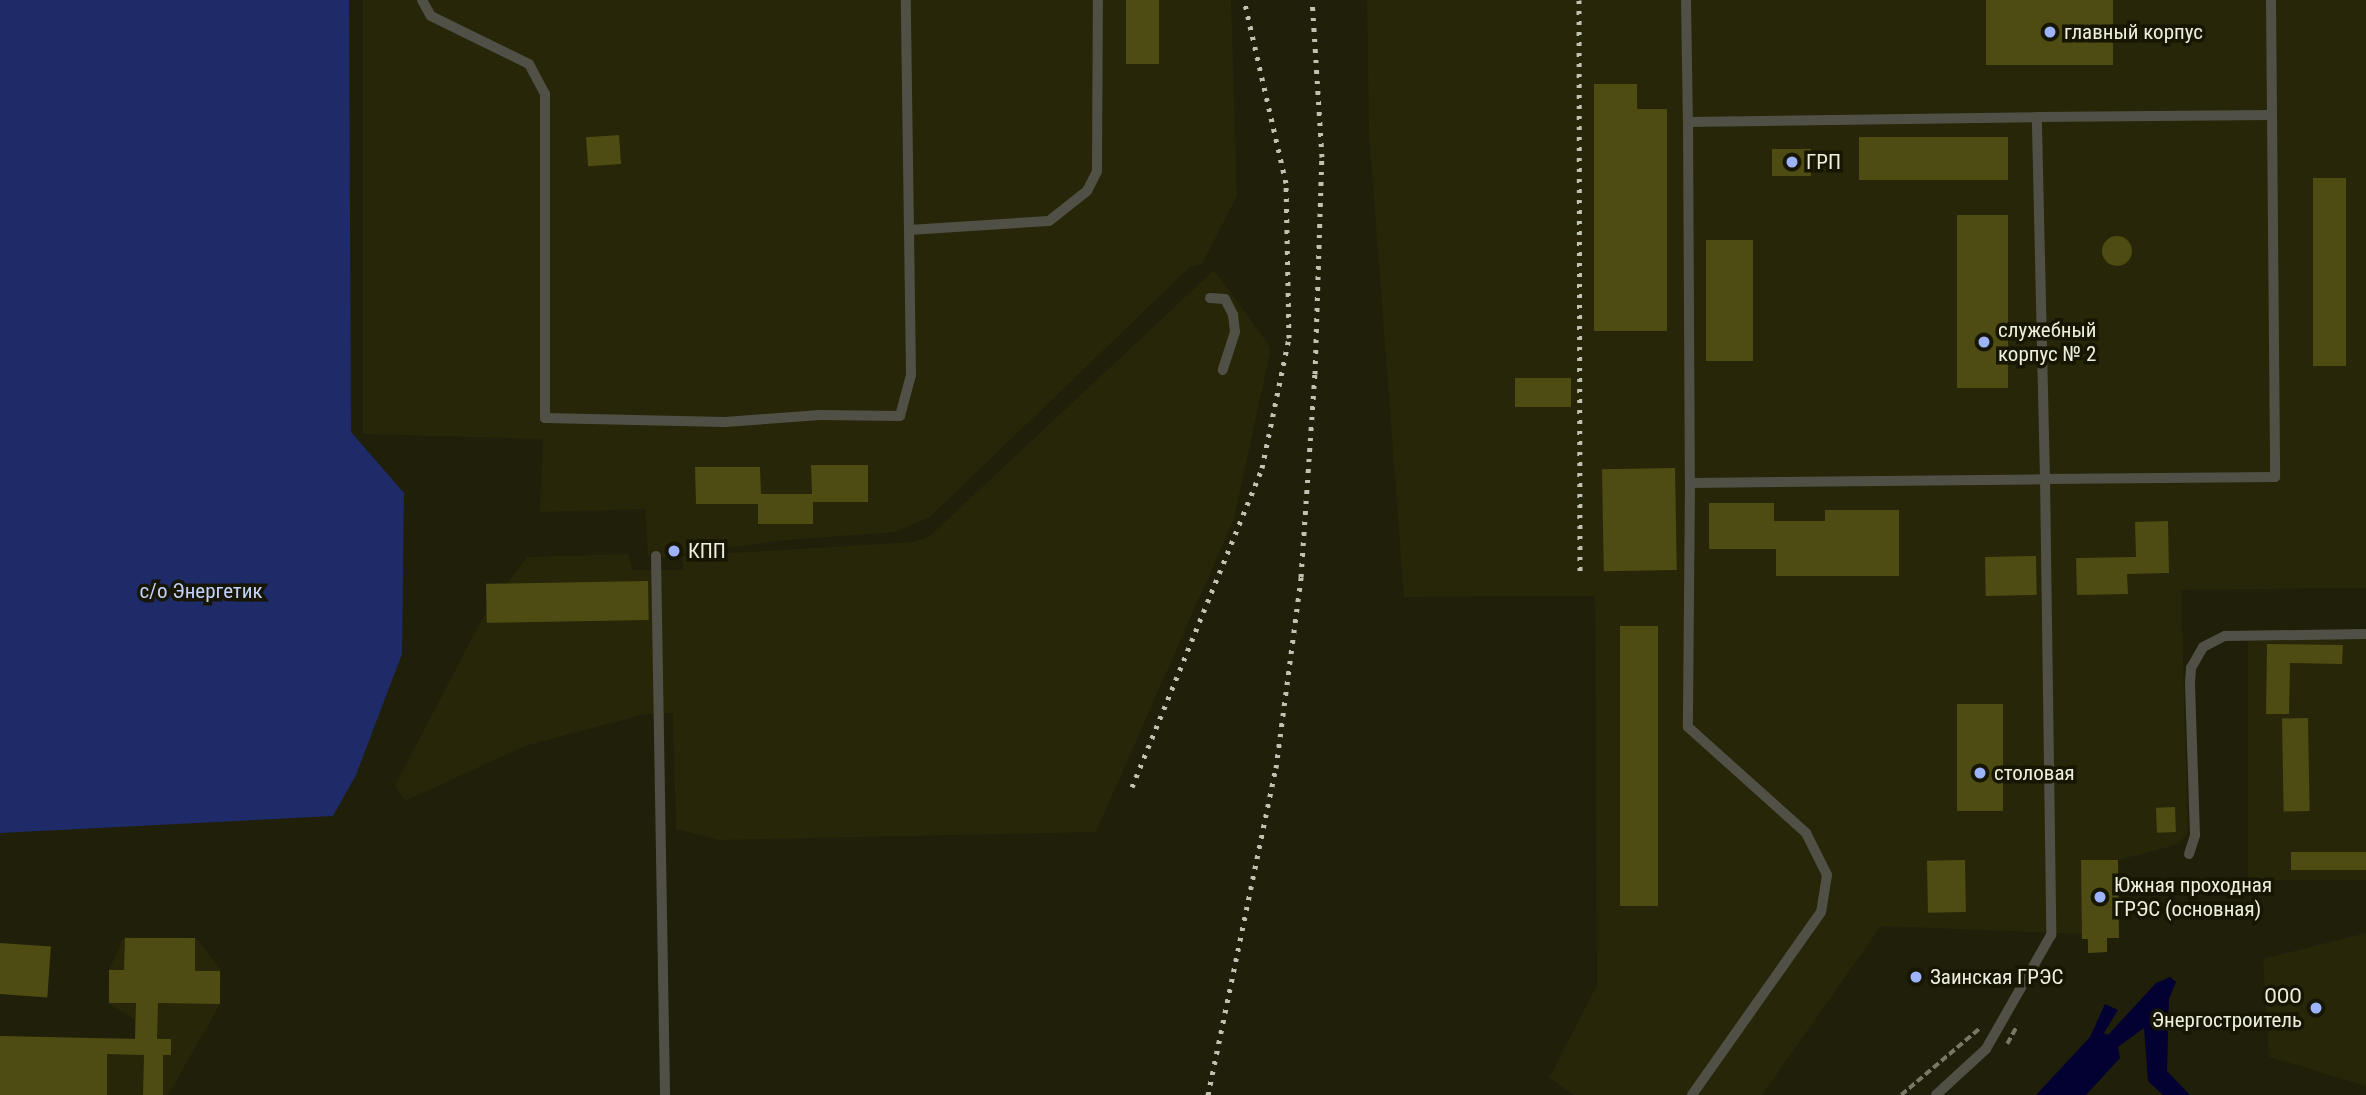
<!DOCTYPE html>
<meta charset="utf-8">
<style>
body{margin:0}
#map{position:relative;width:2366px;height:1095px;overflow:hidden;background:#201f0a;font-family:"Roboto Condensed",sans-serif}
div>[style]{position:absolute}
.built>*{inset:0;background:#272608;transform-origin:0 0}
.green>*{inset:0;background:#1e2b68}
.water>*{inset:0;background:#030032}
.building>*{inset:0;background:#4e4c12;transform-origin:0 0}
.round{border-radius:50%}
.path>*{height:3.5px;margin-top:-1.75px;transform-origin:0;background:repeating-linear-gradient(90deg,#797866 0 7px,transparent 0 10.5px)}
.service>*{height:10px;margin:-5px;padding:0 5px;transform-origin:5px;border-radius:5px;background:#505046}
.rail>*{height:5px;margin-top:-2.5px;transform-origin:0;background:repeating-linear-gradient(90deg,#c2c2b2 0 3.5px,transparent 0 10.5px)}
.dots>*{width:19px;height:19px;translate:-50% -50%;box-sizing:border-box;border:4px solid #171602;border-radius:50%}
span{translate:-50% -50%;white-space:nowrap;text-align:center;line-height:1.15;-webkit-text-stroke:7px #171602;paint-order:stroke}
.poi-label{font-size:21px;color:#efefe1}
.left{translate:0 -50%;text-align:left}
.right{translate:-100% -50%;text-align:right}
.park-label{font-size:21px;color:#c3d2fe}
</style>
<div id="map">
<div class="built">
<div style="clip-path:polygon(363px 0,1231px 0,1237px 196px,1202px 264px,1190px 267px,931px 516px,896px 532px,786px 540px,682px 554px,681px 559px,648px 556px,645px 509px,540px 512px,543px 439px,363px 434px)"></div>
<div style="clip-path:polygon(1367px 0,2366px 0,2366px 588px,2181px 590px,2188px 834px,2176px 845px,2118px 860px,2119px 938px,2107px 938px,2107px 952px,2088px 953px,2087px 939px,2081px 934px,1881px 926px,1762px 1095px,1574px 1095px,1549px 1078px,1597px 985px,1595px 596px,1404px 597px,1369px 131px)"></div>
<div style="clip-path:polygon(1214px 270px,1271px 348px,1234px 519px,1096px 832px,719px 840px,676px 829px,673px 713px,645px 714px,525px 746px,405px 801px,395px 785px,487px 610px,527px 557px,628px 554px,632px 570px,683px 570px,683px 556px,913px 542px,930px 536px)"></div>
<div style="left:2366px;top:637px;width:243px;height:118px;rotate:90deg"></div>
<div style="clip-path:polygon(2366px 933px,2366px 1086px,2269px 1057px,2263px 959px)"></div>
<div style="clip-path:polygon(124px 937px,196px 938px,221px 970px,220px 1004px,168px 1095px,0 1095px,0 1036px,135px 1038px,135px 1020px,108px 1003px,109px 970px)"></div>
</div>
<div class="green">
<div style="clip-path:polygon(0 0,349px 0,351px 432px,404px 493px,402px 654px,356px 775px,333px 816px,0 833px)"></div>
</div>
<div class="water">
<div style="clip-path:polygon(2170px 977px,2176px 982px,2169px 999px,2167px 1071px,2190px 1095px,2163px 1095px,2148px 1081px,2144px 1028px,2118px 1047px,2120px 1058px,2086px 1095px,2036px 1095px,2090px 1037px,2105px 1004px,2118px 1010px,2104px 1033px,2108px 1035px,2156px 983px)"></div>
</div>
<div class="building">
<div style="left:1126px;top:0;width:33px;height:64px"></div>
<div style="left:1986px;top:0;width:127px;height:65px"></div>
<div style="clip-path:polygon(1594px 84px,1637px 84px,1637px 109px,1667px 109px,1667px 331px,1594px 331px)"></div>
<div style="left:619px;top:135px;width:29px;height:33px;rotate:86deg"></div>
<div style="left:2008px;top:137px;width:43px;height:149px;rotate:90deg"></div>
<div style="left:1772px;top:149px;width:39px;height:27px"></div>
<div style="left:2313px;top:178px;width:33px;height:188px"></div>
<div style="left:1957px;top:215px;width:51px;height:173px"></div>
<div class="round" style="left:2102px;top:236px;width:30px;height:30px"></div>
<div style="left:1706px;top:240px;width:47px;height:121px"></div>
<div style="left:1515px;top:378px;width:56px;height:29px"></div>
<div style="clip-path:polygon(811px 465px,868px 465px,868px 502px,813px 502px,813px 524px,758px 524px,758px 504px,696px 504px,695px 467px,760px 467px,761px 494px,812px 494px)"></div>
<div style="left:1675px;top:468px;width:102px;height:73px;rotate:89deg"></div>
<div style="clip-path:polygon(1709px 503px,1774px 503px,1774px 521px,1825px 521px,1825px 510px,1899px 510px,1899px 576px,1776px 576px,1776px 549px,1709px 549px)"></div>
<div style="clip-path:polygon(2168px 521px,2169px 573px,2127px 574px,2128px 594px,2077px 595px,2076px 558px,2136px 557px,2135px 522px)"></div>
<div style="left:2036px;top:556px;width:39px;height:51px;rotate:89deg"></div>
<div style="left:648px;top:581px;width:39px;height:162px;rotate:89deg"></div>
<div style="left:1620px;top:626px;width:38px;height:280px"></div>
<div style="clip-path:polygon(2267px 644px,2343px 645px,2342px 664px,2290px 663px,2289px 714px,2266px 714px)"></div>
<div style="left:2003px;top:704px;width:107px;height:46px;rotate:90deg"></div>
<div style="left:2308px;top:718px;width:93px;height:26px;rotate:89deg"></div>
<div style="left:2175px;top:807px;width:25px;height:19px;rotate:88deg"></div>
<div style="left:2366px;top:852px;width:18px;height:75px;rotate:90deg"></div>
<div style="left:1965px;top:860px;width:52px;height:38px;rotate:89deg"></div>
<div style="clip-path:polygon(2081px 860px,2118px 860px,2119px 938px,2107px 938px,2107px 952px,2088px 953px,2088px 939px,2082px 939px)"></div>
<div style="clip-path:polygon(125px 938px,195px 938px,195px 971px,220px 971px,220px 1004px,158px 1003px,157px 1039px,171px 1039px,171px 1055px,163px 1055px,163px 1095px,143px 1095px,144px 1055px,107px 1054px,107px 1095px,0 1095px,0 1036px,135px 1039px,136px 1003px,109px 1003px,109px 970px,124px 970px)"></div>
<div style="left:0;top:943px;width:51px;height:51px;rotate:4deg"></div>
</div>
<div class="path">
<div style="left:2007px;top:1044px;width:21px;rotate:-61deg"></div>
<div style="left:1901px;top:1095px;width:104px;rotate:-40.3deg"></div>
</div>
<div class="service">
<div style="left:422px;top:0;width:18px;rotate:61deg"></div>
<div style="left:431px;top:16px;width:109px;rotate:26.1deg"></div>
<div style="left:529px;top:64px;width:34px;rotate:62deg"></div>
<div style="left:545px;top:94px;width:324px;rotate:90deg"></div>
<div style="left:545px;top:418px;width:180px;rotate:1.3deg"></div>
<div style="left:725px;top:422px;width:95px;rotate:-4.2deg"></div>
<div style="left:820px;top:415px;width:80px;rotate:0.7deg"></div>
<div style="left:900px;top:416px;width:42px;rotate:-75deg"></div>
<div style="left:911px;top:375px;width:375px;rotate:-90.8deg"></div>
<div style="left:1686px;top:0;width:122px;rotate:89.1deg"></div>
<div style="left:1688px;top:122px;width:349px;rotate:-0.8deg"></div>
<div style="left:2271px;top:0;width:115px;rotate:89.5deg"></div>
<div style="left:2272px;top:115px;width:362px;rotate:89.5deg"></div>
<div style="left:2275px;top:477px;width:230px;rotate:179.5deg"></div>
<div style="left:2045px;top:479px;width:362px;rotate:-91.3deg"></div>
<div style="left:2037px;top:117px;width:235px;rotate:-0.5deg"></div>
<div style="left:1688px;top:122px;width:361px;rotate:89.7deg"></div>
<div style="left:1690px;top:483px;width:355px;rotate:-0.6deg"></div>
<div style="left:2045px;top:479px;width:456px;rotate:89.2deg"></div>
<div style="left:2051px;top:935px;width:131px;rotate:119.7deg"></div>
<div style="left:1986px;top:1049px;width:68px;rotate:137.4deg"></div>
<div style="left:909px;top:230px;width:140px;rotate:-3.7deg"></div>
<div style="left:1049px;top:221px;width:48px;rotate:-38.3deg"></div>
<div style="left:1087px;top:191px;width:22px;rotate:-63deg"></div>
<div style="left:1097px;top:171px;width:171px;rotate:-89.7deg"></div>
<div style="left:1210px;top:298px;width:15px;rotate:4deg"></div>
<div style="left:1225px;top:299px;width:18px;rotate:63deg"></div>
<div style="left:1233px;top:315px;width:17px;rotate:83deg"></div>
<div style="left:1235px;top:332px;width:40px;rotate:108deg"></div>
<div style="left:1690px;top:483px;width:244px;rotate:90.5deg"></div>
<div style="left:1688px;top:727px;width:159px;rotate:41.9deg"></div>
<div style="left:1806px;top:833px;width:47px;rotate:63.4deg"></div>
<div style="left:1827px;top:875px;width:37px;rotate:99deg"></div>
<div style="left:1821px;top:912px;width:224px;rotate:125.2deg"></div>
<div style="left:656px;top:556px;width:539px;rotate:89.04deg"></div>
<div style="left:2189px;top:854px;width:20px;rotate:-72deg"></div>
<div style="left:2195px;top:835px;width:152px;rotate:-91.9deg"></div>
<div style="left:2190px;top:683px;width:15px;rotate:-86deg"></div>
<div style="left:2191px;top:668px;width:24px;rotate:-60deg"></div>
<div style="left:2203px;top:647px;width:25px;rotate:-27deg"></div>
<div style="left:2225px;top:636px;width:141px;rotate:-0.8deg"></div>
</div>
<div class="rail">
<div style="left:1579px;top:0;width:576px;rotate:89.9deg"></div>
<div style="left:1132px;top:787px;width:344px;rotate:-67.8deg"></div>
<div style="left:1262px;top:468px;width:133px;rotate:-78.3deg"></div>
<div style="left:1289px;top:338px;width:155px;rotate:-91.1deg"></div>
<div style="left:1286px;top:183px;width:188px;rotate:-102.9deg"></div>
<div style="left:1208px;top:1095px;width:334px;rotate:-78.3deg"></div>
<div style="left:1276px;top:768px;width:193px;rotate:-82.5deg"></div>
<div style="left:1301px;top:577px;width:203px;rotate:-86.1deg"></div>
<div style="left:1315px;top:374px;width:217px;rotate:-88.2deg"></div>
<div style="left:1322px;top:157px;width:157px;rotate:-93.6deg"></div>
</div>
<div class="dots">
<div style="left:2050px;top:32px;background:#9db4fd"></div>
<div style="left:1792px;top:162px;background:#9db4fd"></div>
<div style="left:1984px;top:342px;background:#9db4fd"></div>
<div style="left:674px;top:551px;background:#9db4fd"></div>
<div style="left:1980px;top:773px;background:#9db4fd"></div>
<div style="left:2100px;top:897px;background:#9db4fd"></div>
<div style="left:1916px;top:977px;background:#9db4fd"></div>
<div style="left:2316px;top:1008px;background:#9db4fd"></div>
</div>
<div class="poi-label">
<span class="left" style="left:2064px;top:32px">главный корпус</span>
<span class="left" style="left:1806px;top:162px">ГРП</span>
<span class="left" style="left:1998px;top:342px">служебный<br>корпус № 2</span>
<span class="left" style="left:688px;top:551px">КПП</span>
<span class="left" style="left:1994px;top:773px">столовая</span>
<span class="left" style="left:2114px;top:897px">Южная проходная<br>ГРЭС (основная)</span>
<span class="left" style="left:1930px;top:977px">Заинская ГРЭС</span>
<span class="right" style="left:2302px;top:1008px">ООО<br>Энергостроитель</span>
</div>
<div class="park-label">
<span style="left:201px;top:591px">с/о Энергетик</span>
</div>
</div>
